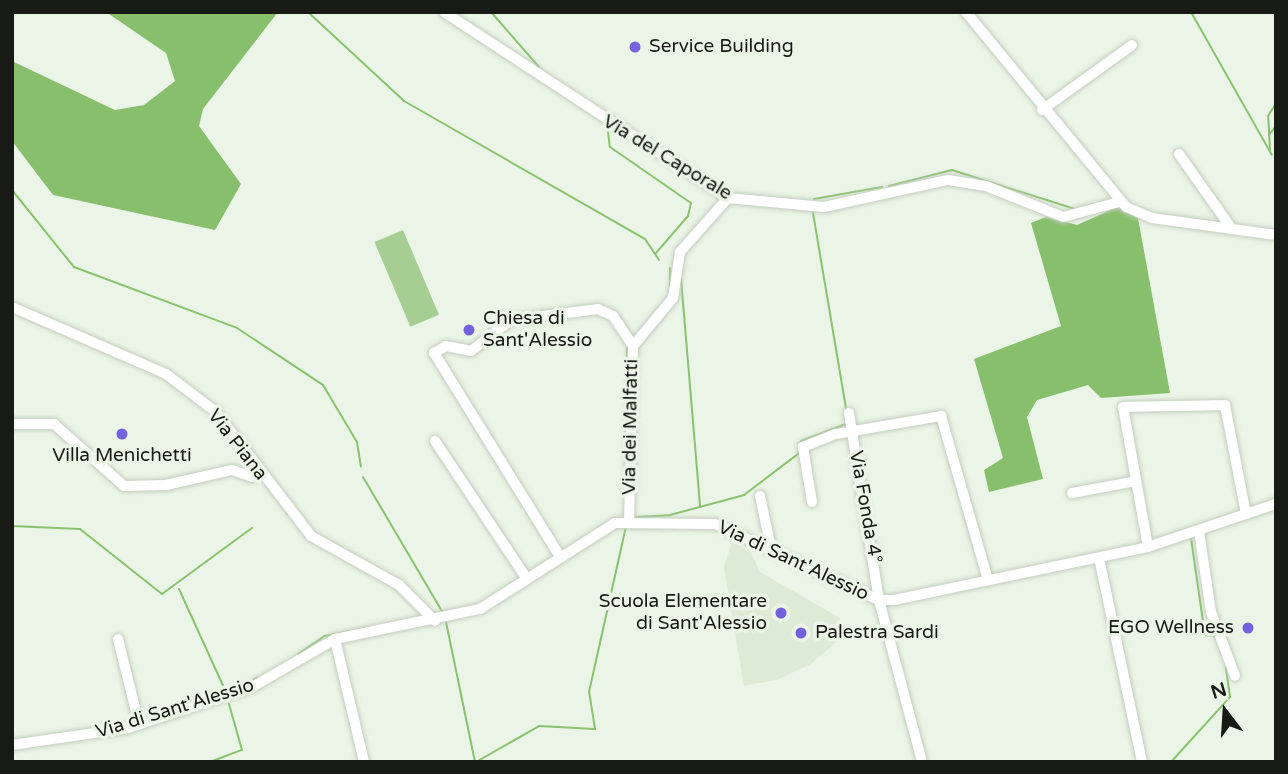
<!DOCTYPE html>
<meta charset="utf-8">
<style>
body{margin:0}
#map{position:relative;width:1288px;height:774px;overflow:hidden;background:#ebf5e7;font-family:"Varela Round",sans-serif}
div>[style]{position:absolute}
.built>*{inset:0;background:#ddebd6}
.green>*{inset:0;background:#a6ce93;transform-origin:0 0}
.forest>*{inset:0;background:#87bf6c}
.stream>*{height:2px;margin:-1px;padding:0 1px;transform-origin:1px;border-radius:1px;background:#8ac26f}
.roads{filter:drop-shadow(0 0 2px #c3cdbf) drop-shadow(0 0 2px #c3cdbf)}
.minor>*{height:10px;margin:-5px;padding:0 5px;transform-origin:5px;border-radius:5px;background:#fff}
.dots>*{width:19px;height:19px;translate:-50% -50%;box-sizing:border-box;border:4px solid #ebf5e7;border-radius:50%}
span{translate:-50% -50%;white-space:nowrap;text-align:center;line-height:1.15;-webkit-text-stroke:7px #ebf5e7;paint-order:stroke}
.poi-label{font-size:19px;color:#171a15}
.left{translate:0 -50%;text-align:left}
.right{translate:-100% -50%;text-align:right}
.street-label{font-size:19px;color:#171a15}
.frame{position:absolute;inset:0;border:14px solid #171a15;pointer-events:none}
.north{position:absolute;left:1190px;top:676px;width:70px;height:70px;-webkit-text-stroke:5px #ebf5e7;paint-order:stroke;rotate:343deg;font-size:19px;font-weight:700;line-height:28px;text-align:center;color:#171a15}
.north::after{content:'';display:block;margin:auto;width:24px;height:32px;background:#171a15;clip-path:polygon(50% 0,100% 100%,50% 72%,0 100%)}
</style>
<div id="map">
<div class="built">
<div style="clip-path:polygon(732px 542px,751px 552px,760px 572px,840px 618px,842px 637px,811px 664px,777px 680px,744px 686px,724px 567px)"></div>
</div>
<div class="green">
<div style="left:403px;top:230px;width:92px;height:31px;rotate:67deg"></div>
</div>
<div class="forest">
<div style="clip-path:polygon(106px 12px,278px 12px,203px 109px,199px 126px,241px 184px,215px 230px,53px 195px,12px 141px,12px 61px,115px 110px,144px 105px,175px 81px,166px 53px)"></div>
<div style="clip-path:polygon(1117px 207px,1138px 218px,1170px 393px,1101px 398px,1088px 385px,1037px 400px,1027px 417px,1043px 479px,989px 492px,984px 470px,1003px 458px,974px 359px,1061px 326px,1031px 223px,1046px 217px,1077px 225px)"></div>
</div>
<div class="stream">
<div style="left:308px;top:12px;width:131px;rotate:42.8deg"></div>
<div style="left:404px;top:101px;width:278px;rotate:29.8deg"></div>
<div style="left:645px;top:239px;width:25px;rotate:56deg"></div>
<div style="left:491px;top:12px;width:73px;rotate:48.9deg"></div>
<div style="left:1191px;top:12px;width:164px;rotate:60.5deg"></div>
<div style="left:607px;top:124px;width:23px;rotate:83deg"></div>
<div style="left:610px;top:147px;width:98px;rotate:34.7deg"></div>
<div style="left:691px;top:203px;width:13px;rotate:103deg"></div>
<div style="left:688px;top:216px;width:49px;rotate:130.9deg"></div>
<div style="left:1269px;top:135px;width:11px;rotate:-52deg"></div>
<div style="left:1270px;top:150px;width:34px;rotate:-93deg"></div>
<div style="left:1268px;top:116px;width:15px;rotate:-58deg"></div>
<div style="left:889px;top:186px;width:65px;rotate:-14.3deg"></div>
<div style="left:952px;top:170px;width:129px;rotate:17.6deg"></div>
<div style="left:12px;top:190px;width:99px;rotate:51.2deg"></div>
<div style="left:74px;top:267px;width:174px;rotate:20.5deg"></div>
<div style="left:237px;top:328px;width:103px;rotate:33.5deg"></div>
<div style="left:323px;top:385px;width:66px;rotate:59.2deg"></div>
<div style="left:357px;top:442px;width:25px;rotate:81deg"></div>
<div style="left:814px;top:199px;width:69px;rotate:-10deg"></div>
<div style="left:813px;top:213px;width:199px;rotate:80.4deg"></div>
<div style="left:681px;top:279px;width:229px;rotate:85.2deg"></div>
<div style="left:670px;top:285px;width:17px;rotate:-90deg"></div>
<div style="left:625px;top:462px;width:114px;rotate:-89deg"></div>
<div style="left:363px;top:477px;width:156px;rotate:59.5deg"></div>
<div style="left:635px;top:517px;width:35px;rotate:-3deg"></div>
<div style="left:670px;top:515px;width:77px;rotate:-15.1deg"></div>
<div style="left:744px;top:495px;width:68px;rotate:-37.2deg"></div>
<div style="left:798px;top:454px;width:13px;rotate:-77deg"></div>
<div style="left:801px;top:441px;width:48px;rotate:-20.7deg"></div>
<div style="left:12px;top:526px;width:68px;rotate:2.5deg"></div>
<div style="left:80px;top:529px;width:105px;rotate:38.4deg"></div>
<div style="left:162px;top:594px;width:112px;rotate:-36.3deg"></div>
<div style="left:1191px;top:538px;width:98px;rotate:81.8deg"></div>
<div style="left:1205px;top:635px;width:9px;rotate:6deg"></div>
<div style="left:179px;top:589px;width:111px;rotate:65.5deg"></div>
<div style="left:446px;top:622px;width:143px;rotate:78.3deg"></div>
<div style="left:298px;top:654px;width:32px;rotate:-34deg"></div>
<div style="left:325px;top:636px;width:46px;rotate:-11.3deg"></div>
<div style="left:246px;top:683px;width:12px;rotate:-24deg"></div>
<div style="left:210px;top:762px;width:34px;rotate:-21deg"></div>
<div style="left:242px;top:750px;width:48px;rotate:-105.8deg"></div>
<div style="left:476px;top:762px;width:73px;rotate:-29.7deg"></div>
<div style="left:539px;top:726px;width:56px;rotate:3.1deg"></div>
<div style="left:595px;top:729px;width:37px;rotate:-99deg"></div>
<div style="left:589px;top:692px;width:169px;rotate:-77.4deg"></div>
<div style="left:1171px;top:762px;width:88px;rotate:-47.8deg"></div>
<div style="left:1230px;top:697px;width:30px;rotate:-98deg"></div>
</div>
<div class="roads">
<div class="minor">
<div style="left:444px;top:12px;width:339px;rotate:33.2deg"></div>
<div style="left:728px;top:198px;width:96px;rotate:5.4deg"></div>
<div style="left:824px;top:207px;width:127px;rotate:-12.3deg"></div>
<div style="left:948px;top:180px;width:38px;rotate:9deg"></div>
<div style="left:986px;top:186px;width:83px;rotate:21.9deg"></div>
<div style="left:1063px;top:217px;width:58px;rotate:-15deg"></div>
<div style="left:966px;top:12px;width:252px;rotate:50.6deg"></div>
<div style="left:1126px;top:207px;width:28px;rotate:23deg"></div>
<div style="left:1152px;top:218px;width:125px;rotate:7.8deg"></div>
<div style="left:1042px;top:110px;width:111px;rotate:-35.8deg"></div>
<div style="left:1179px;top:154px;width:92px;rotate:54.8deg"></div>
<div style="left:12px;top:307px;width:168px;rotate:23.5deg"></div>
<div style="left:166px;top:374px;width:63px;rotate:37.2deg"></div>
<div style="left:216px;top:412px;width:156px;rotate:52.5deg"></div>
<div style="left:311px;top:536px;width:101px;rotate:29.1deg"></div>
<div style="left:399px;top:585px;width:51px;rotate:45deg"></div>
<div style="left:849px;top:413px;width:189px;rotate:80.9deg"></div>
<div style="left:879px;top:600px;width:168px;rotate:75.1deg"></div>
<div style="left:12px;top:424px;width:42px"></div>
<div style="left:54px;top:424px;width:94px;rotate:41.5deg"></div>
<div style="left:124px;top:486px;width:42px;rotate:-1.4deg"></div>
<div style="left:166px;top:485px;width:68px;rotate:-12.8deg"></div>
<div style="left:232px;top:470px;width:21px;rotate:19deg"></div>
<div style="left:252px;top:477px;width:9px;rotate:-36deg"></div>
<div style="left:435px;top:441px;width:166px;rotate:56.3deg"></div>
<div style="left:1072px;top:493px;width:65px;rotate:-10.6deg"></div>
<div style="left:760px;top:496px;width:53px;rotate:78.1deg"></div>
<div style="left:812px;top:502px;width:56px;rotate:-99.3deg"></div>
<div style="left:803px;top:447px;width:35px;rotate:-22deg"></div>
<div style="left:836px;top:434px;width:107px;rotate:-9.7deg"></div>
<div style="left:941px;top:416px;width:171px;rotate:74deg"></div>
<div style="left:629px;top:523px;width:177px;rotate:-88.7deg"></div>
<div style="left:633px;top:346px;width:62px;rotate:-50.2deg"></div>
<div style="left:673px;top:298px;width:47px;rotate:-81.3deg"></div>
<div style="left:680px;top:252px;width:72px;rotate:-48.4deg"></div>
<div style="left:1199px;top:531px;width:82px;rotate:81.6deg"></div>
<div style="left:1211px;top:612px;width:68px;rotate:69.4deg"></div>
<div style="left:1148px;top:547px;width:142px;rotate:-100.1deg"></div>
<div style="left:1123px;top:407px;width:102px;rotate:-1.1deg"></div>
<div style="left:1225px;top:405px;width:111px;rotate:79.1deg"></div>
<div style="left:559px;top:555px;width:238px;rotate:-121.7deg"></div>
<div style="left:434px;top:353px;width:14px;rotate:-30deg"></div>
<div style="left:446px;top:346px;width:25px;rotate:11deg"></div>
<div style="left:471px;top:351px;width:51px;rotate:-37.8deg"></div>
<div style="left:511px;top:320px;width:88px;rotate:-7.2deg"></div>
<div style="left:598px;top:309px;width:17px;rotate:25deg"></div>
<div style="left:613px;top:316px;width:36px;rotate:56deg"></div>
<div style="left:1099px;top:558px;width:208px;rotate:78.1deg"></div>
<div style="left:118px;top:639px;width:88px;rotate:76.1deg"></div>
<div style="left:335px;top:639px;width:126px;rotate:76.7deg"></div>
<div style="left:12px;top:745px;width:117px;rotate:-8.3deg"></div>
<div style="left:128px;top:728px;width:133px;rotate:-18.4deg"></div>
<div style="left:254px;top:686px;width:94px;rotate:-30.1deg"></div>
<div style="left:335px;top:639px;width:148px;rotate:-11.7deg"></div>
<div style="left:480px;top:609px;width:160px;rotate:-32.5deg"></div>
<div style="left:615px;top:523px;width:100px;rotate:0.6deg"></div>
<div style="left:715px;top:524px;width:181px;rotate:24.9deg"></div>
<div style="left:879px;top:600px;width:15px"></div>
<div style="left:894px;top:600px;width:259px;rotate:-11.8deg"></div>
<div style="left:1148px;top:547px;width:135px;rotate:-18.6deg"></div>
</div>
</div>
<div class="dots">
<div style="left:635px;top:47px;background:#7462dc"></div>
<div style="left:469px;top:330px;background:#7462dc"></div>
<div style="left:122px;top:434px;background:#7462dc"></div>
<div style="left:781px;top:613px;background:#7462dc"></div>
<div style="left:1248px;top:628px;background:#7462dc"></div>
<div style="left:801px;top:633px;background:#7462dc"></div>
</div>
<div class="poi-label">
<span class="left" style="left:649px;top:47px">Service Building</span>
<span class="left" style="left:483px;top:330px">Chiesa di<br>Sant'Alessio</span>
<span style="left:122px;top:456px">Villa Menichetti</span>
<span class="right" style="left:767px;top:613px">Scuola Elementare<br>di Sant'Alessio</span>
<span class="right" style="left:1234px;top:628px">EGO Wellness</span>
<span class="left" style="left:815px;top:633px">Palestra Sardi</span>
</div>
<div class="street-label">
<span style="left:667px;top:158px;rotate:31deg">Via del Caporale</span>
<span style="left:631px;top:427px;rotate:-89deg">Via dei Malfatti</span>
<span style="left:237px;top:445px;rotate:52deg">Via Piana</span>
<span style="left:865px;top:507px;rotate:80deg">Via Fonda 4°</span>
<span style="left:793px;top:561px;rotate:25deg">Via di Sant'Alessio</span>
<span style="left:175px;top:709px;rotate:-17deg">Via di Sant'Alessio</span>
</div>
<div class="frame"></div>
<div class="north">N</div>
</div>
